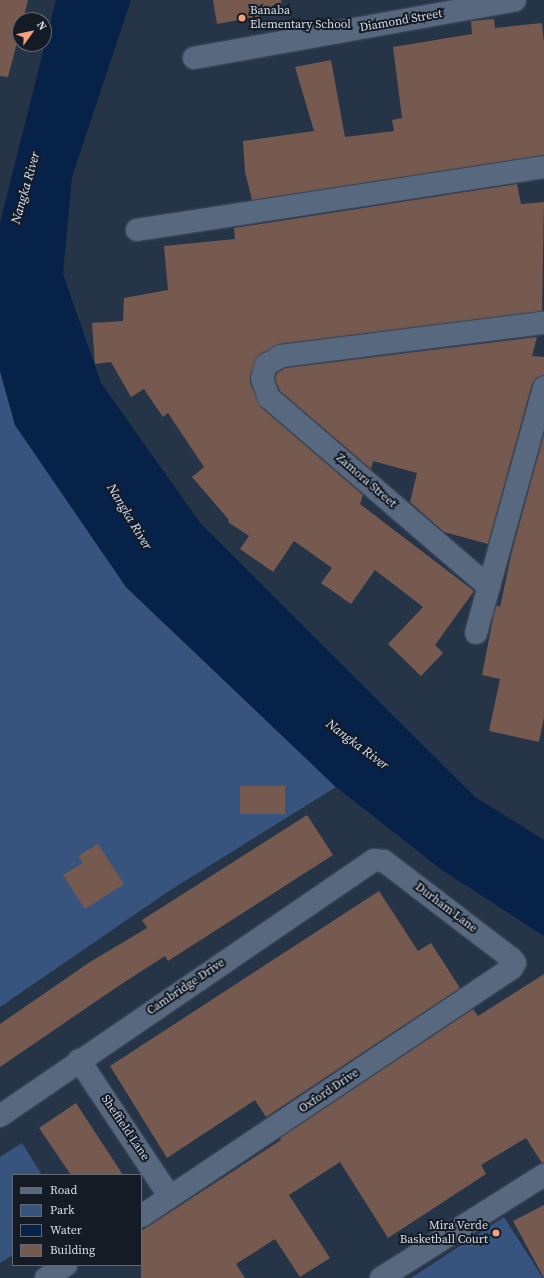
<!DOCTYPE html>
<style>
body{margin:0}
#map{position:relative;width:544px;height:1278px;overflow:hidden;background:#263448;font-family:"Source Serif 4",serif}
div>[style]{position:absolute}
.green>*{inset:0;background:#37547f}
.water>*{inset:0;background:#072248}
.building>*{inset:0;background:#765a4f;transform-origin:0 0}
.roads{filter:drop-shadow(0 0 1px #455162) drop-shadow(0 0 1px #455162)}
.minor>*{height:22px;margin:-11px;padding:0 11px;transform-origin:11px;border-radius:11px;background:#58687e}
.dots>*{width:11px;height:11px;translate:-50% -50%;box-sizing:border-box;border:2px solid #151b24;border-radius:50%}
span{translate:-50% -50%;white-space:nowrap;text-align:center;line-height:1.15;-webkit-text-stroke:4px #151b24;paint-order:stroke}
.poi-label{font-size:12px;color:#d4ddea}
.left{translate:0 -50%;text-align:left}
.right{translate:-100% -50%;text-align:right}
.street-label{font-size:12px;color:#d4ddea}
.water-label{font-size:13px;color:#d7e5fa;font-style:italic}
.legend{position:absolute;left:12px;top:1174px;width:130px;height:92px;box-sizing:border-box;background:#151b24;border:1px solid #616973;margin:0;padding:5px 7px;list-style:none;font-size:12px;color:#d4ddea}
.legend li{display:flex;align-items:center;gap:8px;height:20px}
.legend b{width:20px;border:1px solid #616973}
.north{position:absolute;left:12px;top:12px;width:40px;height:40px;box-sizing:border-box;background:#151b24;border:1px solid #616973;border-radius:50%;rotate:57deg;font-size:11px;font-weight:700;line-height:16px;text-align:center;color:#d4ddea}
.north::after{content:'';display:block;margin:auto;width:14px;height:18px;background:#f2a07f;clip-path:polygon(50% 0,100% 100%,50% 72%,0 100%)}
</style>
<div id="map">
<div class="green">
<div style="clip-path:polygon(0 371px,15px 425px,126px 587px,336px 787px,169px 891px,0 1007px)"></div>
<div style="clip-path:polygon(22px 1143px,42px 1175px,13px 1175px,13px 1255px,0 1263px,0 1157px)"></div>
<div style="clip-path:polygon(504px 1217px,543px 1278px,411px 1278px)"></div>
</div>
<div class="water">
<div style="clip-path:polygon(56px 0,131px 0,72px 177px,63px 274px,101px 383px,201px 524px,475px 797px,544px 840px,544px 936px,442px 870px,336px 787px,126px 587px,15px 425px,0 371px,0 223px)"></div>
</div>
<div class="building">
<div style="clip-path:polygon(0 0,28px 0,23px 20px,20px 20px,20px 31px,8px 77px,0 76px)"></div>
<div style="clip-path:polygon(213px 0,281px 0,282px 12px,217px 24px)"></div>
<div style="clip-path:polygon(494px 19px,495px 28px,542px 23px,544px 43px,544px 155px,252px 200px,245px 172px,243px 141px,314px 131px,295px 67px,331px 60px,345px 137px,394px 131px,392px 120px,402px 118px,393px 47px,472px 34px,471px 21px)"></div>
<div style="clip-path:polygon(517px 184px,521px 204px,544px 202px,542px 311px,279px 344px,259px 355px,250px 376px,250px 383px,261px 407px,363px 495px,360px 504px,474px 591px,435px 645px,443px 653px,421px 676px,388px 644px,423px 607px,375px 570px,351px 604px,321px 583px,332px 568px,294px 541px,273px 572px,240px 549px,249px 536px,228px 522px,229px 520px,192px 477px,204px 467px,168px 413px,163px 417px,144px 389px,131px 397px,111px 362px,95px 364px,92px 323px,123px 321px,124px 298px,168px 290px,164px 246px,235px 239px,234px 228px)"></div>
<div style="clip-path:polygon(537px 337px,532px 356px,544px 357px,544px 375px,536px 378px,532px 384px,488px 544px,444px 532px,410px 502px,417px 473px,373px 461px,371px 469px,280px 391px,275px 379px,277px 373px,285px 368px)"></div>
<div style="clip-path:polygon(544px 434px,544px 717px,539px 742px,489px 731px,500px 679px,482px 675px,494px 613px,497px 605px,500px 607px,512px 551px)"></div>
<div style="left:240px;top:786px;width:45px;height:28px"></div>
<div style="clip-path:polygon(307px 815px,333px 855px,168px 961px,165px 956px,117px 987px,0 1067px,0 1024px,90px 962px,147px 928px,142px 920px)"></div>
<div style="clip-path:polygon(98px 844px,124px 884px,85px 909px,63px 875px,83px 863px,78px 856px)"></div>
<div style="clip-path:polygon(379px 891px,418px 951px,431px 943px,460px 988px,266px 1117px,255px 1100px,167px 1158px,110px 1066px)"></div>
<div style="clip-path:polygon(544px 974px,544px 1163px,542px 1163px,526px 1138px,481px 1165px,486px 1174px,388px 1238px,340px 1162px,289px 1195px,330px 1258px,300px 1277px,275px 1239px,236px 1264px,245px 1278px,141px 1278px,141px 1231px,281px 1140px,280px 1138px,473px 1009px,478px 1016px)"></div>
<div style="clip-path:polygon(76px 1103px,123px 1175px,71px 1175px,39px 1128px)"></div>
<div style="clip-path:polygon(544px 1205px,544px 1278px,513px 1221px)"></div>
</div>
<div class="roads">
<div class="minor">
<div style="left:194px;top:58px;width:326px;rotate:-10.2deg"></div>
<div style="left:137px;top:230px;width:412px;rotate:-8.8deg"></div>
<div style="left:489px;top:587px;width:290px;rotate:-139.3deg"></div>
<div style="left:269px;top:398px;width:20px;rotate:-110deg"></div>
<div style="left:262px;top:379px;width:15px;rotate:-74deg"></div>
<div style="left:266px;top:365px;width:17px;rotate:-31deg"></div>
<div style="left:281px;top:356px;width:265px;rotate:-7.2deg"></div>
<div style="left:476px;top:633px;width:255px;rotate:-74.5deg"></div>
<div style="left:79px;top:1060px;width:164px;rotate:56.4deg"></div>
<div style="left:0;top:1116px;width:453px;rotate:-34.4deg"></div>
<div style="left:374px;top:860px;width:10px;rotate:6deg"></div>
<div style="left:384px;top:861px;width:160px;rotate:37.4deg"></div>
<div style="left:511px;top:958px;width:6px;rotate:51deg"></div>
<div style="left:515px;top:963px;width:6px;rotate:121deg"></div>
<div style="left:512px;top:968px;width:446px;rotate:146.2deg"></div>
<div style="left:46px;top:1278px;width:24px;rotate:-33deg"></div>
<div style="left:381px;top:1278px;width:193px;rotate:-32.3deg"></div>
</div>
</div>
<div class="dots">
<div style="left:242px;top:18px;background:#f2a07f"></div>
<div style="left:496px;top:1233px;background:#f2a07f"></div>
</div>
<div class="poi-label">
<span class="left" style="left:250px;top:18px">Banaba<br>Elementary School</span>
<span class="right" style="left:488px;top:1233px">Mira Verde<br>Basketball Court</span>
</div>
<div class="street-label">
<span style="left:401px;top:21px;rotate:-10deg">Diamond Street</span>
<span style="left:366px;top:481px;rotate:41deg">Zamora Street</span>
<span style="left:446px;top:908px;rotate:37deg">Durham Lane</span>
<span style="left:186px;top:987px;rotate:-34deg">Cambridge Drive</span>
<span style="left:329px;top:1091px;rotate:-34deg">Oxford Drive</span>
<span style="left:125px;top:1128px;rotate:56deg">Sheffield Lane</span>
</div>
<div class="water-label">
<span style="left:26px;top:188px;rotate:-74deg">Nangka River</span>
<span style="left:129px;top:517px;rotate:59deg">Nangka River</span>
<span style="left:357px;top:745px;rotate:37deg">Nangka River</span>
</div>
<ul class="legend">
<li><b style="height:5px;background:#58687e"></b>Road</li>
<li><b style="height:11px;background:#37547f"></b>Park</li>
<li><b style="height:11px;background:#072248"></b>Water</li>
<li><b style="height:11px;background:#765a4f"></b>Building</li>
</ul>
<div class="north">N</div>
</div>
